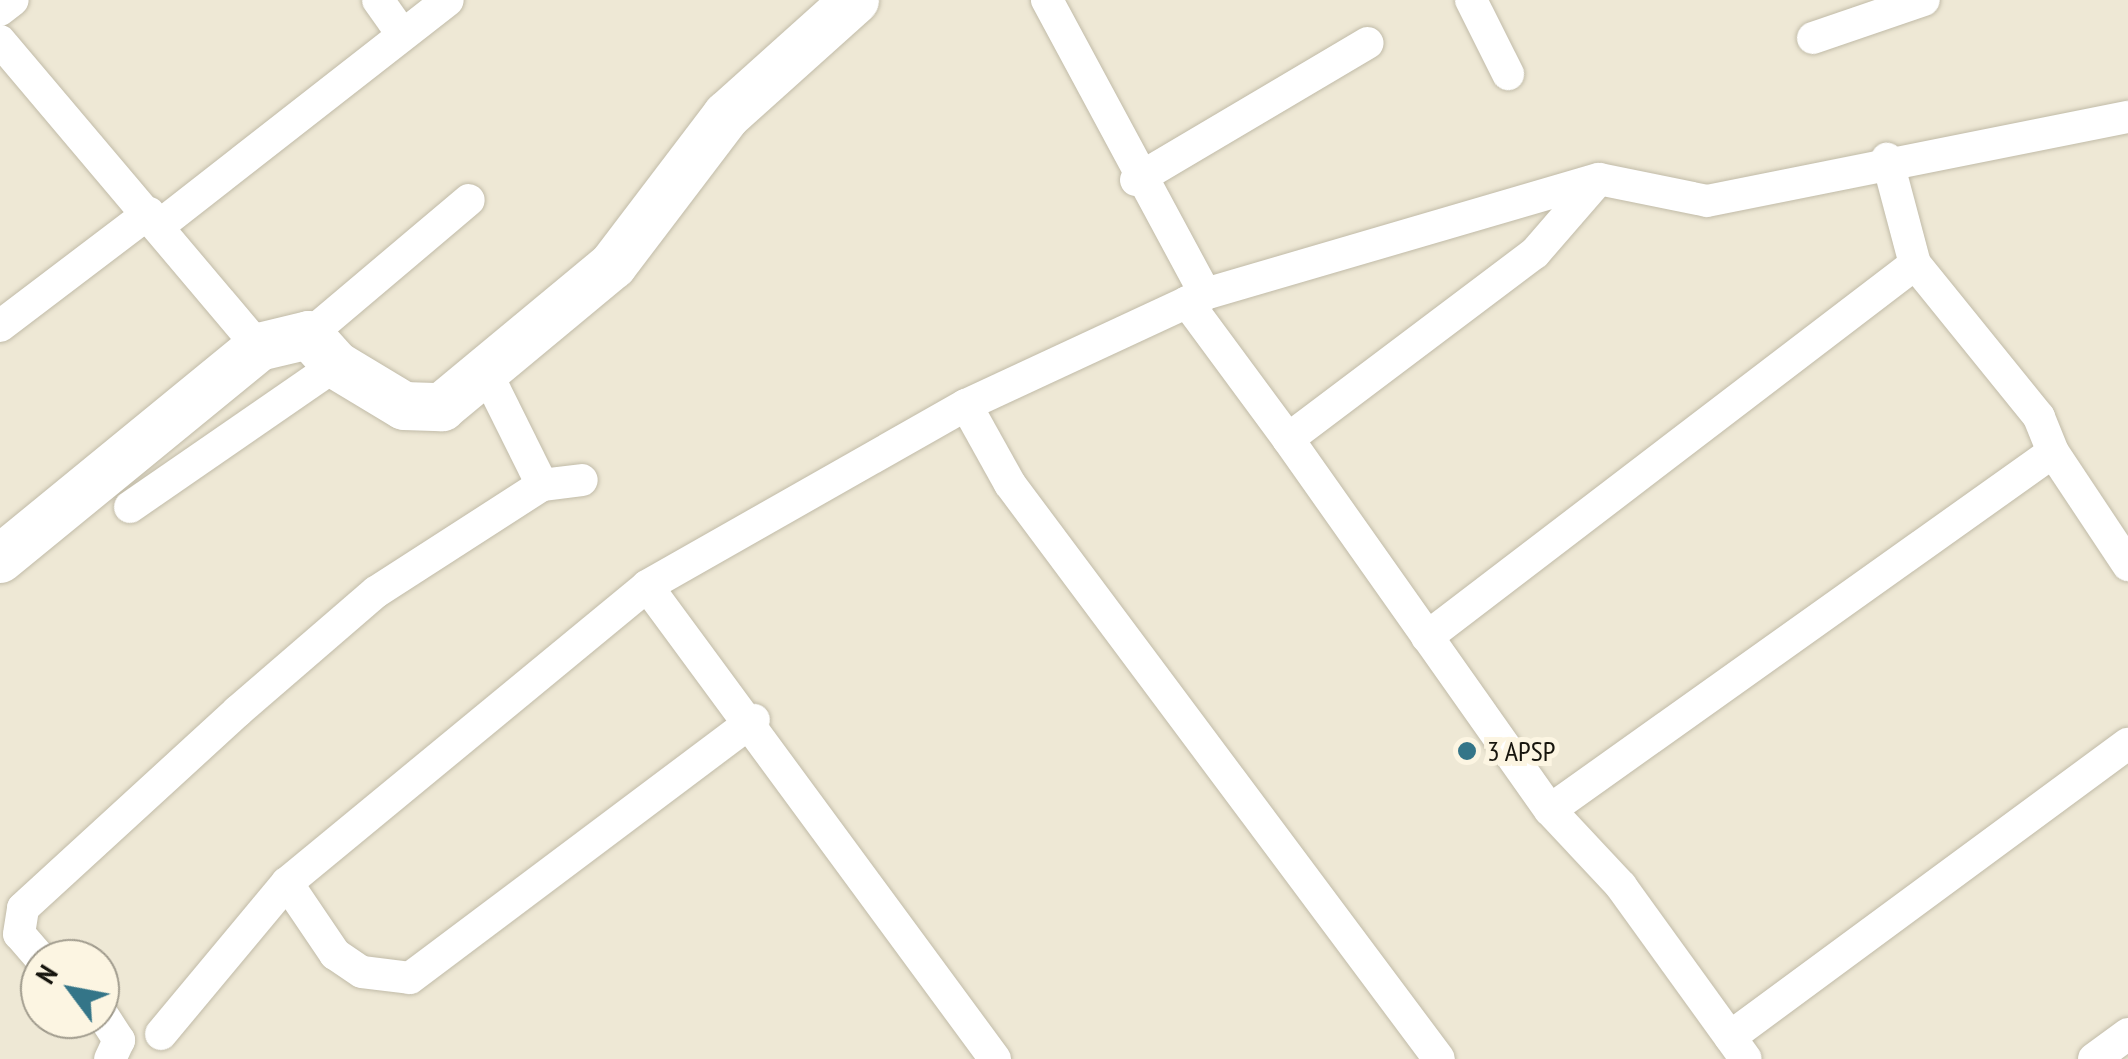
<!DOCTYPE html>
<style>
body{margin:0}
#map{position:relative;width:2128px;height:1059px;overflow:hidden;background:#eee8d5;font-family:"PT Sans Narrow",sans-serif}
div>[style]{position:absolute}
.roads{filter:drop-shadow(0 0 2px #c1bba8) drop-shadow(0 0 2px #c1bba8)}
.street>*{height:32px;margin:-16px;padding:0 16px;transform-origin:16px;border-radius:16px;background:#fff}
.secondary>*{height:48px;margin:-24px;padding:0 24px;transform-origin:24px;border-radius:24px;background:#fff}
.dots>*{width:28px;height:28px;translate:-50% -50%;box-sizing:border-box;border:5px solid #fcf5e2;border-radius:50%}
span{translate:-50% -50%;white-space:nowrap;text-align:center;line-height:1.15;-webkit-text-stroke:10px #fcf5e2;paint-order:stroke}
.poi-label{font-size:28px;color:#17150e}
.left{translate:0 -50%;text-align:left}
.north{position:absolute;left:20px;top:939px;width:100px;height:100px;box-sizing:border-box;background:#fcf5e2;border:2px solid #a09b8d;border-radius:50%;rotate:302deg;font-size:28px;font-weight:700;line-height:40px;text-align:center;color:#17150e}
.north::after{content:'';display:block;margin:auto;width:35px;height:45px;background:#347588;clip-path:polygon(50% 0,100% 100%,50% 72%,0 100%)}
</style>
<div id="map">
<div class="roads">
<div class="street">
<div style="left:378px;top:0;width:42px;rotate:54.8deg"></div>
<div style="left:1047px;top:0;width:334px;rotate:61.7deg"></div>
<div style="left:1471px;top:0;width:83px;rotate:63.4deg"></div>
<div style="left:0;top:10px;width:16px;rotate:-38deg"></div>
<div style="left:1813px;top:38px;width:117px;rotate:-18.9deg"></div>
<div style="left:0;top:41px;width:401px;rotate:49.8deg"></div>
<div style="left:1136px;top:180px;width:269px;rotate:-30.6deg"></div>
<div style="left:160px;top:225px;width:365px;rotate:-38deg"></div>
<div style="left:1187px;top:302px;width:170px;rotate:53.6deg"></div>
<div style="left:1288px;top:439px;width:309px;rotate:-37deg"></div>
<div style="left:1535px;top:253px;width:98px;rotate:-49.1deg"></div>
<div style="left:0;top:326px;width:187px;rotate:-37.2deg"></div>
<div style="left:309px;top:335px;width:209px;rotate:-40.2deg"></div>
<div style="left:487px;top:374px;width:124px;rotate:63.6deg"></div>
<div style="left:966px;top:405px;width:90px;rotate:60.9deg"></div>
<div style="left:1010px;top:484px;width:717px;rotate:53.27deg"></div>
<div style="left:1288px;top:439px;width:454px;rotate:54.8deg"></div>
<div style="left:1550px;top:810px;width:104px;rotate:46.9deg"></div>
<div style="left:1621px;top:886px;width:213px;rotate:54.2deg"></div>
<div style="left:2053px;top:452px;width:136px;rotate:56.4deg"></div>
<div style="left:130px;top:507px;width:250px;rotate:-34.6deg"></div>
<div style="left:1427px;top:637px;width:614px;rotate:-37.39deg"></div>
<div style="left:1550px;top:810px;width:617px;rotate:-35.44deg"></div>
<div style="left:2053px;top:452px;width:38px;rotate:-112deg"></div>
<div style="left:2039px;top:417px;width:197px;rotate:-129deg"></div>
<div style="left:1915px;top:264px;width:109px;rotate:-104.9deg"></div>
<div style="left:287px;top:883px;width:86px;rotate:55.9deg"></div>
<div style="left:335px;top:954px;width:32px;rotate:34deg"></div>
<div style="left:362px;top:972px;width:48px;rotate:7.1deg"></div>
<div style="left:410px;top:978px;width:430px;rotate:-36.9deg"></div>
<div style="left:41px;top:959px;width:33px;rotate:-131deg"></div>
<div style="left:19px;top:934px;width:26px;rotate:-81deg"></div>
<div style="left:23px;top:908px;width:292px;rotate:-42.5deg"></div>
<div style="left:238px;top:711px;width:182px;rotate:-40.8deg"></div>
<div style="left:376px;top:592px;width:197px;rotate:-32.8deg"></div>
<div style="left:542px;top:485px;width:40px;rotate:-7.1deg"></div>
<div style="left:100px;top:1011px;width:35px;rotate:57deg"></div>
<div style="left:119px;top:1040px;width:21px;rotate:115deg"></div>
<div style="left:161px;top:1034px;width:197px;rotate:-50.2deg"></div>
<div style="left:287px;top:883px;width:467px;rotate:-39.5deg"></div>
<div style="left:1730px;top:1037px;width:494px;rotate:-36.4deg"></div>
<div style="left:995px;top:1059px;width:587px;rotate:-126.34deg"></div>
<div style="left:647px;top:586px;width:367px;rotate:-29.6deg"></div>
<div style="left:966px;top:405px;width:264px;rotate:-24.9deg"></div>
<div style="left:1205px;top:294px;width:410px;rotate:-16.3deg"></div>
<div style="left:1599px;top:179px;width:110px;rotate:11.5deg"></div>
<div style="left:1707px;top:201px;width:429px;rotate:-11.3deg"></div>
<div style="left:2094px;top:1059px;width:42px;rotate:-36.3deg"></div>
</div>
<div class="secondary">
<div style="left:0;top:559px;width:335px;rotate:-39.3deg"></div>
<div style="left:259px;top:347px;width:51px;rotate:-13.5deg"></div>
<div style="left:309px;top:335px;width:40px;rotate:48deg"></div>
<div style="left:336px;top:365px;width:79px;rotate:31.1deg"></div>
<div style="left:404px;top:406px;width:38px;rotate:2deg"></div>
<div style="left:442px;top:407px;width:222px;rotate:-39.7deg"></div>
<div style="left:613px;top:265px;width:188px;rotate:-52.8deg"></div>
<div style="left:727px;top:115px;width:172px;rotate:-41.9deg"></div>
</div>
</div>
<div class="dots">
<div style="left:1467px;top:751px;background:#347588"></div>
</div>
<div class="poi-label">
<span class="left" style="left:1487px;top:751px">3 APSP</span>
</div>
<div class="north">N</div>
</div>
